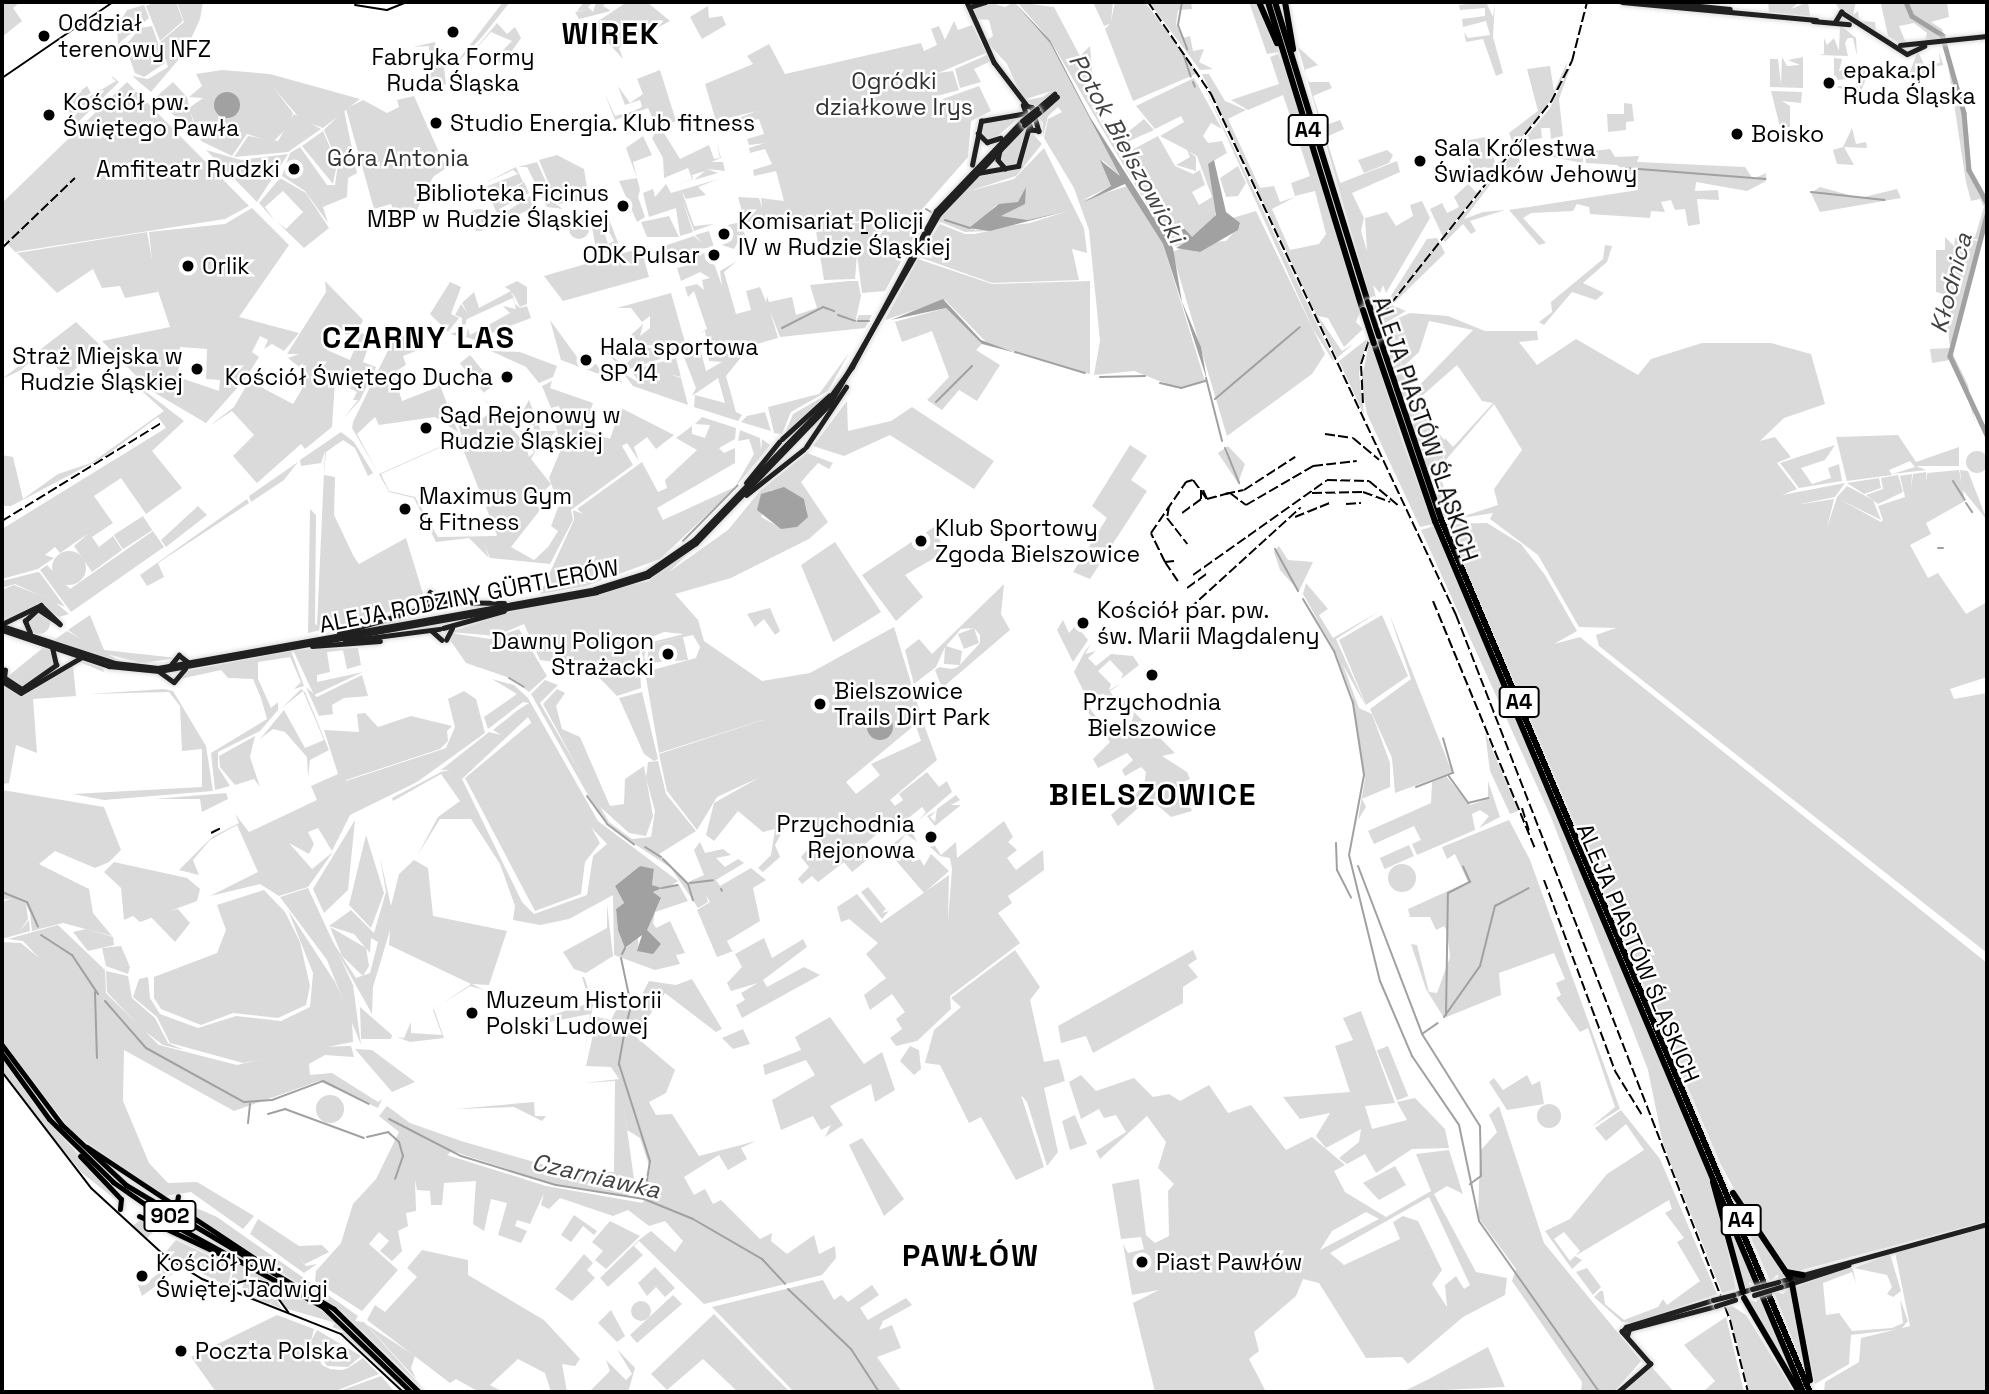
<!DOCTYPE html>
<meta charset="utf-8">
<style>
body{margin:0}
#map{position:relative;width:1989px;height:1394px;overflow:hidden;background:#fff;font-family:"Space Grotesk",sans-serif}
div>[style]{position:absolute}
.green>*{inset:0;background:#dadada;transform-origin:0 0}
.round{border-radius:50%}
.water>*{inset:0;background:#a1a1a1}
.stream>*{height:2px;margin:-1px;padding:0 1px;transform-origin:1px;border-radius:1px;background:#a1a1a1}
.river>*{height:4.5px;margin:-2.25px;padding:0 2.25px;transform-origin:2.25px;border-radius:2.25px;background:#a1a1a1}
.roads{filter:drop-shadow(0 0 2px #dbdbdb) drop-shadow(0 0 2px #dbdbdb)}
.secondary>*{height:4.5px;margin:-2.25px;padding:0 2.25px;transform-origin:2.25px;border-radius:2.25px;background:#202020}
.primary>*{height:5px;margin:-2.5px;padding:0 2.5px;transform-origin:2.5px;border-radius:2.5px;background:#000}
.motorway>*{height:6px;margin:-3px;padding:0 3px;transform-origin:3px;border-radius:3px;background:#000}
.tram>*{height:2px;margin:-1px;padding:0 1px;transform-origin:1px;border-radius:1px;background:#000}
.rail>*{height:2px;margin-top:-1px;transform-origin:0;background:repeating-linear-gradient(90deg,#000 0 10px,transparent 0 13.5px)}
.bridges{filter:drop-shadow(0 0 2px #dbdbdb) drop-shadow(0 0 2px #dbdbdb)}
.secondary-bridge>*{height:4.5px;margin:-2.25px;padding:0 2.25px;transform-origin:2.25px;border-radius:2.25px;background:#202020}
.motorway-bridge>*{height:6px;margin:-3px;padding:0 3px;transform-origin:3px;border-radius:3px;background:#000}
.dots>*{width:19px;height:19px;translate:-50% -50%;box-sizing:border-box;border:4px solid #fff;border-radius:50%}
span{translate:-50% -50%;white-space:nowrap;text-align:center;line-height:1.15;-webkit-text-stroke:5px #fff;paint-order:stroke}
.shield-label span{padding:2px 5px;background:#fff;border:2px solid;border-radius:5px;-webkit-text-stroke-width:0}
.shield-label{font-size:21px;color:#000;font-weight:700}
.poi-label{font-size:23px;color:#000}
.left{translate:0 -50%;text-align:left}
.right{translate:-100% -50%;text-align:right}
.park-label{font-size:23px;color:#313131}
.street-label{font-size:23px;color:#000}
.water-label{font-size:24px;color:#424242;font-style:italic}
.district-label{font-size:30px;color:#000;font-weight:700;letter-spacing:2px}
.frame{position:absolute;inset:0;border:4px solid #000;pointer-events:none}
</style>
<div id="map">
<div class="green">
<div style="clip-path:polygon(2px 2px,20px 2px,13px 8px,22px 21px,2px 37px)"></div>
<div style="clip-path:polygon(156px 2px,176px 2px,183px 21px,160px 41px,146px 6px)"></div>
<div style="clip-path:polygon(177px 2px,203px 2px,200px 19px,185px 52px,151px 92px,132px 76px,148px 79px,168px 67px,160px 42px,184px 22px)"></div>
<div style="clip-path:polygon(503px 2px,510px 2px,482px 37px,453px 67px)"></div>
<div style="clip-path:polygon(584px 2px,593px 2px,588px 7px,593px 12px,596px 2px,607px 2px,603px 6px,611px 11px,579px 19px,575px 12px,589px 10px,577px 11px)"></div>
<div style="clip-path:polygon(627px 2px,647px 2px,670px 21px,619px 48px,623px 59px,592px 25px)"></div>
<div style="clip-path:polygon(988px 2px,1005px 7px,1014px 2px,1049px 41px,1120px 176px,1102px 160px,1111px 186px,1083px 200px,1127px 186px,1163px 244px,1205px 381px,1177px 388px,1134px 371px,1094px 375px,1100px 341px,1089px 230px,1074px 188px,1044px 138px,1048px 119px,1062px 112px,1058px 107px,1048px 116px,1043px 136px,1043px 123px,1027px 100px,1043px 97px,1051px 91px,1026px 99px,1020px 93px,1007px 64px,986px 41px,993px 36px,989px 20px,976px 19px,975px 8px)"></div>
<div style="clip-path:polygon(1017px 2px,1054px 7px,1080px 56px,1090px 46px,1093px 83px,1085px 86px,1100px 117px,1107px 126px,1120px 118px,1128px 132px,1144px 119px,1154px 130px,1127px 142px,1132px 150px,1158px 136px,1175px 166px,1193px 174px,1200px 170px,1205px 185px,1192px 192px,1199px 205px,1212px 197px,1197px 156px,1188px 151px,1196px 157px,1196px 171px,1176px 165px,1190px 157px,1187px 150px,1160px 136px,1184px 122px,1181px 116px,1155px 129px,1136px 106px,1194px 78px,1222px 129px,1211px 123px,1203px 136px,1208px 143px,1222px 141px,1227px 153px,1208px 164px,1217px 204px,1215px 217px,1192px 238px,1180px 222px,1176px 226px,1186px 244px,1175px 246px,1163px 221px,1086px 98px,1163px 225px,1171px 246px,1050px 40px)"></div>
<div style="clip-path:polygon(1093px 2px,1113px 2px,1111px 21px,1115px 2px,1145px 2px,1198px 73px,1133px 101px,1105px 29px,1110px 24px,1104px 26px)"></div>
<div style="clip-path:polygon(1149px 2px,1191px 2px,1192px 9px,1178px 10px,1176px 24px,1183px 38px,1190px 36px,1193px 51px,1204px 49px,1199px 62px,1213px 69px,1200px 70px)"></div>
<div style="clip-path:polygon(1249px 2px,1256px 2px,1279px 52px,1286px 70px,1361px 309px,1356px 322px,1363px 329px,1344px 347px,1328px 318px,1318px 316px,1342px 351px,1353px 344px,1337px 358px,1202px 74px,1209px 74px,1225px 101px,1246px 110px,1228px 119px,1260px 188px,1274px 186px,1280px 202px,1295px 197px,1272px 209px,1290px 250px,1319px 244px,1326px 234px,1315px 191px,1295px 196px,1291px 183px,1310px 176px,1283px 95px,1248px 110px,1231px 100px,1279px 84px,1270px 57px,1278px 54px,1281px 61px,1279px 52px,1267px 54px)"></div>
<div style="clip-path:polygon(1486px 2px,1493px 17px,1495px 2px,1493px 37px,1503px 73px,1496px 76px,1483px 39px,1466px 42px,1464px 32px,1468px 38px,1490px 35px,1486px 21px,1463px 27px,1462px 19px,1485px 16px,1485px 8px,1460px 10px,1459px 5px)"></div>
<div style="clip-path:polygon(1768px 2px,1799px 2px,1791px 9px,1808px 2px,1810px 16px,1769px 12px)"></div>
<div style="clip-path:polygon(1856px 2px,1853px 15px,1858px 11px,1859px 21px,1875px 22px,1876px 31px,1897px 44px,1851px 21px,1851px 16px,1848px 20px,1835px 3px)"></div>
<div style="clip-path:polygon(1887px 2px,1905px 2px,1911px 16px,1942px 39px,1925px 41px,1927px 33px,1914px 23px,1899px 26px,1906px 43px,1900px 44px,1888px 36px,1881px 4px)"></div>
<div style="clip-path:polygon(1907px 2px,1947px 2px,1949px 17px,1931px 22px,1942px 29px,1945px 39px,1911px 14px)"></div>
<div style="clip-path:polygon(144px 5px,149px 18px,118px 44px,117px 27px,127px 10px)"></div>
<div style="clip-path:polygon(708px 6px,709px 18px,722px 16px,726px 25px,702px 39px,690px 17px)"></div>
<div style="clip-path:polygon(954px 21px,958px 30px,972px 25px,986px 53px,938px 73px,953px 71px,959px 90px,937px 96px,938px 109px,944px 108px,943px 99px,979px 86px,991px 111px,971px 121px,968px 157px,916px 216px,900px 214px,876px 219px,873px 210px,874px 220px,841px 223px,875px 223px,900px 216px,924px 219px,885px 291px,862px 293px,857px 255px,855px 279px,824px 280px,815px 225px,825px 225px,792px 225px,789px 213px,776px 217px,779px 228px,767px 232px,756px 220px,748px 222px,748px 234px,738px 197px,759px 198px,762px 208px,761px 198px,784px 201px,776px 171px,754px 176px,753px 170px,772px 164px,765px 149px,750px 153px,749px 148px,765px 143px,749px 145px,747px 139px,764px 134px,759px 119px,742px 123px,741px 117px,757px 111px,716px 121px,705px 84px,753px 64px,747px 56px,769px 44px,785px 74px,921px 43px,924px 51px,937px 45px,931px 29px,939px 26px,945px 40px)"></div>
<div style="clip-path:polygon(497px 23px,507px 34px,515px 27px,521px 38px,502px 65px,495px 58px,512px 41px,491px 32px,465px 61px)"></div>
<div style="clip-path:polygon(1840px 25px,1856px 38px,1857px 56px,1853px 38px,1848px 38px,1845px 43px,1848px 56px,1819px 55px,1824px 54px,1824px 38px,1827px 45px,1834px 38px,1839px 51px)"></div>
<div style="clip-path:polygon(152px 26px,165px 63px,144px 77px,135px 73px,125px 46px,140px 28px)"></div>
<div style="clip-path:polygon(435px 42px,436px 50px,442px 49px,446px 84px,426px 91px,422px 78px,429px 86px,427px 71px,420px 70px,429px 62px,429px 46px,413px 47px)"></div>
<div style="clip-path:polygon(1945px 45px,1964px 113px,1969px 170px,1987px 204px,1980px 240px,1957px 236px,1975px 237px,1984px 207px,1980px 199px,1971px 201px,1966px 182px)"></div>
<div style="clip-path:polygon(1298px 47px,1318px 65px,1304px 70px,1309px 82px,1329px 82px,1332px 88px,1313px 96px,1323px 126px,1340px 120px,1344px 129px,1326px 137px,1340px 183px,1397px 161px,1400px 172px,1352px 193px,1364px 218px,1361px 231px,1367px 251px,1365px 218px,1387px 212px,1396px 226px,1413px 216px,1410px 205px,1422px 201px,1430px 218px,1386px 293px,1383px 285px,1380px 293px,1373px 285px,1376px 298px,1383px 299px,1375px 311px,1375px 296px,1370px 297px)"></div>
<div style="clip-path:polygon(1918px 51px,1924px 65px,1940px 63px,1939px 52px,1943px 65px,1933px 67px,1936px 80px,1910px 72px,1917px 53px,1908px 57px)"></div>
<div style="clip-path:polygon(987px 55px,991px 61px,974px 69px,981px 82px,960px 88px,955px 69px)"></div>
<div style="clip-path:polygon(1782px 57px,1787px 66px,1800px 65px,1788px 60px,1803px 57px,1803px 88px,1770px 87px,1770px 59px,1778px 59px,1781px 85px)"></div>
<div style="clip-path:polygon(1834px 58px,1842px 59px,1839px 71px,1857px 65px,1858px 77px,1865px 77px,1860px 69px,1874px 67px,1874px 78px,1866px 79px,1861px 91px,1858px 78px,1837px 80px,1838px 86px,1858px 86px,1857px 92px,1834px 87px)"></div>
<div style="clip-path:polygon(1567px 62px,1565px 75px,1546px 107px,1443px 237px,1430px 209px,1442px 203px,1447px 213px,1459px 207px,1454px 197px,1468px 184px,1477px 193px,1496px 169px,1483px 167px,1474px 174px,1463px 141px,1486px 137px,1496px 164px,1504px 159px,1514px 146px,1509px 133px,1538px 111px,1527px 69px,1550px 66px,1554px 91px)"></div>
<div style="clip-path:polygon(1572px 63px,1559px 99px,1563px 136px,1551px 139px,1550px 128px,1541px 128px,1542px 138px,1525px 141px,1537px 151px,1567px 156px,1567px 148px,1582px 146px,1583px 163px,1517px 150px,1522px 171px,1502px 169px,1464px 219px,1483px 212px,1505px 210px,1470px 221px,1476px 231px,1471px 234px,1463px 224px,1445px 242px,1443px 239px,1550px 108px)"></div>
<div style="clip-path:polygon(222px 70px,270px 74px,360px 99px,323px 128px,301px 120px,273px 87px,293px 113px,289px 126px,273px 142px,247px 134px,232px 156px,201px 141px,189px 108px,203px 98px,189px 97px,202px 86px,196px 74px)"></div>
<div style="clip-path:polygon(660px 70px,676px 121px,645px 133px,643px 128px,655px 123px,648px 108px,615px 120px,604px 92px,615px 116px,634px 111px,642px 107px,640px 100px,625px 105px,618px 86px,630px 103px,643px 94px,637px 79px)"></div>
<div style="clip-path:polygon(1199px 75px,1334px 360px,1333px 361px,1313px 329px)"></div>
<div style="clip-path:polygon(111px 77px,113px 77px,119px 82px,75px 125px,63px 104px,87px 86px,91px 93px,82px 98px,89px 108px,95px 101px,89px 97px,116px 81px)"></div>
<div style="clip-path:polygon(127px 82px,249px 206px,225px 219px,15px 252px,2px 238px,2px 203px)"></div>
<div style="clip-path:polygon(173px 82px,187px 97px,197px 139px,156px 97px)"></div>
<div style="clip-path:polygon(1802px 92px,1801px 103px,1782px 101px,1790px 106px,1790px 127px,1780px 127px,1771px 91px)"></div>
<div style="clip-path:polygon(414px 96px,446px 168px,433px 177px,411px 222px,399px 224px,391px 204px,374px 209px,346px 109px,363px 100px,387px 113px,399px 107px,397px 100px)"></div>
<div style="clip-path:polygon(1624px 103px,1632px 104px,1634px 121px,1626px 122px,1626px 130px,1608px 132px,1607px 114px,1624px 114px)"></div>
<div style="clip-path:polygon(344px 110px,357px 173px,348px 178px,347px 197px,323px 207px,328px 223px,305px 191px,282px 176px,290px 153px,300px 147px,327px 185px,335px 185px,338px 163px,324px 130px)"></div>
<div style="clip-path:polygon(294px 114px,321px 129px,288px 152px,234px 157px,248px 136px,278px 141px)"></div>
<div style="clip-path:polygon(1022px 115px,994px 139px,982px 137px,984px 120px)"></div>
<div style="clip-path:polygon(1027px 125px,1017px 164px,1005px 166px,999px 154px)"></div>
<div style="clip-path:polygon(1852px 128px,1856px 144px,1866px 142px,1867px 148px,1844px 147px,1854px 165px,1837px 164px,1833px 150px,1843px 147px)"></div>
<div style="clip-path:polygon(323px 131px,337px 164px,333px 184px,302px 146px)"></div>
<div style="clip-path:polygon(656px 132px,664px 133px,680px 159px,709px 145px,714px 159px,720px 158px,717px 143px,721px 158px,711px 162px,723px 162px,725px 171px,707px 169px,718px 173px,694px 180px,705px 171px,692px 175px,693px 179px,676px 185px,692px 179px,688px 168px,664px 178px,663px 158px,652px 138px)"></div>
<div style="clip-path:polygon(evenodd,1032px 133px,1042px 144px,1016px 176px,966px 192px,1014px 179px,1044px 148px,1084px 228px,1087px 253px,1072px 249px,1079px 280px,992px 283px,919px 257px,940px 224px,965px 234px,974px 234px,989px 231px,965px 232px,936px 220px,984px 169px,1019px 168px,1032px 133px,1026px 187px,1022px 205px,1001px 216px,1028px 220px,1071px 210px,1030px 223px,974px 230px,995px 206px,1019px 202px,1026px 187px)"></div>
<div style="clip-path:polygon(643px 136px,652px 155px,633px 162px,640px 190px,638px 197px,645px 217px,637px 222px,619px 181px,637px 178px,626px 148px)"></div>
<div style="clip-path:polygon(1610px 149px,1615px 157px,1639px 156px,1637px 162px,1745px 167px,1753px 179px,1766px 173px,1766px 181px,1747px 191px,1696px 182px,1695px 191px,1718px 190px,1719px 200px,1697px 199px,1700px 224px,1688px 226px,1685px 209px,1675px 210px,1671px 200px,1661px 202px,1665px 212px,1651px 211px,1650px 218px,1590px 214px,1589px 207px,1577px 204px,1573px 211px,1531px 213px,1523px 218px,1546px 243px,1539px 245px,1509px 210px,1638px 190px,1636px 178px,1617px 165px,1586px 163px,1585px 152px)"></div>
<div style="clip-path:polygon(206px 150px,241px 160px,288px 154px,257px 202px)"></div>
<div style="clip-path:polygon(1387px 150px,1393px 155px,1389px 163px,1364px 173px,1358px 160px)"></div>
<div style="clip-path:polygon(557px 155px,584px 169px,589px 200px,558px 204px,555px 197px,561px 194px,561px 201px,587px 190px,571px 192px,574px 185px,554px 196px,539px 160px)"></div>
<div style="clip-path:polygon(537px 162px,556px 204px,563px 209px,547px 207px,527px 167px,518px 167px)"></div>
<div style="clip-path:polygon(1238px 166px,1246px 183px,1238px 196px,1226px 197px,1220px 178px)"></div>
<div style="clip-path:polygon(516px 167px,523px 182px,494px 197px,497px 202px,524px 182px,529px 193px,499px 209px,503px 214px,530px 196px,533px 208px,501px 222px,485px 187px,518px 174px,513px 170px,483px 184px)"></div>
<div style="clip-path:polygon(280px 178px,306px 193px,329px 228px,304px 248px,277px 222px,286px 229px,303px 212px,283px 191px,265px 207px,274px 220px,259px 203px)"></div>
<div style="clip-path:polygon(719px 179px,698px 187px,706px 195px,686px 199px,682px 192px,694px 226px,714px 224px,694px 231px,682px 199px,693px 232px,680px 236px,676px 208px,649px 217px,643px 193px,653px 189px,655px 197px,666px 184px,671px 193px)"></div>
<div style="clip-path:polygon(1820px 187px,1860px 198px,1897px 189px,1901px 198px,1820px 212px,1811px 193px)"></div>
<div style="clip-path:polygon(evenodd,252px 208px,289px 245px,239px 317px,299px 333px,284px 351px,272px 344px,264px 349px,268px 340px,260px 336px,252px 352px,259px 357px,246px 378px,206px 423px,150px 390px,102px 341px,170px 327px,154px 279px,149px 232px,225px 224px,252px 208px,180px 347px,207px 349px,206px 379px,220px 380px,219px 391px,178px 377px,180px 347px)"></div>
<div class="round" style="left:468px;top:209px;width:22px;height:22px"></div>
<div style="clip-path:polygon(1256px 211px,1325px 354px,1312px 374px,1227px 436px,1172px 252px,1187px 246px,1197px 252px,1208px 242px,1226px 241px,1240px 225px,1229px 219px)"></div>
<div style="clip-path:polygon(669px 216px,679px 237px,647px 237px,641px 222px)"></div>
<div style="clip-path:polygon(609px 219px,620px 248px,597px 254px,591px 222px,601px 221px,608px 244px,614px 241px,603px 221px)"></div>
<div class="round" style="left:569px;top:219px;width:20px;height:20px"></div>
<div style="clip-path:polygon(741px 222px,749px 248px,737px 235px,741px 252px,738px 242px,734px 249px,722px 245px,732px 240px,729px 230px,719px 227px)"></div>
<div style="clip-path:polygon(709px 231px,714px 247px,699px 249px,701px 254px,710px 252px,722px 286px,720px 271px,737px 261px,724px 272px,736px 314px,751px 310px,746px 291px,760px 287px,766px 302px,767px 296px,769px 302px,792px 297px,796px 315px,817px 308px,810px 285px,849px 281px,858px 281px,861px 296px,855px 323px,859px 315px,872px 315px,865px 328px,780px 337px,770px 311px,778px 338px,750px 346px,726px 376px,736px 412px,742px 415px,738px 421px,694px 407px,695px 395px,725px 403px,718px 378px,692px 396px,696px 388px,684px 357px,698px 340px,706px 371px,722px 362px,709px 361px,705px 331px,699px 334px,707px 329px,694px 291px,688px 297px,685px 287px,697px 284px,704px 290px,702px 280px,710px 278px,700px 272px,681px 281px,677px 268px,693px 264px,689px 254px,660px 258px,661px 247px,694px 236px,702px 243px,695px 235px)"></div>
<div style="clip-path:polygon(147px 232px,158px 292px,125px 298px,120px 286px,102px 288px,93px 269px,57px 293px,17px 253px)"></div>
<div style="clip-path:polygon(1945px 237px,1954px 246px,1953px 259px,1955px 238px,1979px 241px,1950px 347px,1943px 294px,1936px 292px,1936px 250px,1945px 250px)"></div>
<div style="clip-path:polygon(evenodd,1437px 238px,1445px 253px,1392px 305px,1406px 311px,1380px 326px,1410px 313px,1448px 316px,1485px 331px,1537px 331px,1538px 340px,1519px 342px,1537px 365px,1576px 339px,1638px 375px,1651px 359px,1702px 343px,1771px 343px,1811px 354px,1825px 404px,1784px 418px,1760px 441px,1775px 437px,1791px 457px,1777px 463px,1797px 489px,1782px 495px,1845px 483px,1835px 497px,1796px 505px,1834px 499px,1827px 528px,1837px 497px,1847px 486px,1873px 500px,1881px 520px,1839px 499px,1881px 522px,1883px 520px,1878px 506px,1905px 497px,1900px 476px,1912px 474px,1911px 489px,1913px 474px,1926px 472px,1927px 482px,1927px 473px,1959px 470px,1965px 501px,1926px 523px,1931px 534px,1910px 545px,1928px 578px,1938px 573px,1966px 614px,1987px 602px,1987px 677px,1950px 689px,1954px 699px,1987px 693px,1987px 953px,1599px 646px,1596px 635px,1616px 628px,1579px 627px,1538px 555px,1490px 519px,1493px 513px,1455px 519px,1498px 505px,1494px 489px,1522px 450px,1494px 404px,1444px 462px,1445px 438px,1453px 447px,1493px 403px,1482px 401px,1457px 365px,1423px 395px,1410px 397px,1425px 423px,1453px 519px,1445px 521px,1377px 320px,1438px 244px,1377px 318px,1427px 239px,1437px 238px,1429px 321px,1473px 330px,1410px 395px,1399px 357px,1406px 377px,1404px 366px,1419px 352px,1429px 321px)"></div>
<div style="clip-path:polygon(1605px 245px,1612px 246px,1607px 262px,1583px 283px,1604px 293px,1596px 300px,1572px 292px,1544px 325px,1539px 322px,1552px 312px,1551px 302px,1603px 259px)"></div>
<div style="clip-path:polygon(641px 248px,649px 277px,563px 301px,544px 276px)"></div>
<div style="clip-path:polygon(918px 259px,992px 284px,1090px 281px,1090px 374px,988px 344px,945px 300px,885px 320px)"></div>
<div style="clip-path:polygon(325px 281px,363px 320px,356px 337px,330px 329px,327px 350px,350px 360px,361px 333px,372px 337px,363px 362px,376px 367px,360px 400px,343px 419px,358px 400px,353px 400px,357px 392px,335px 381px,332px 427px,305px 449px,301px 444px,257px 483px,233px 456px,254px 435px,232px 411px,209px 426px,234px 407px,249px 381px,293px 404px,302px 389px,303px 363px,299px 367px,288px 358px,299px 354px,287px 354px,326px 292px)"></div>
<div style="clip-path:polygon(517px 281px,527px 287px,527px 304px,520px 307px,514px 295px,512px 293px,511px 294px,513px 295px,515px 304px,520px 308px,527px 306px,531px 318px,489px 334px,485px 344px,487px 334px,478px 341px,466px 337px,468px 328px,470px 335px,510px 313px,503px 306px,516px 309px,513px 298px,467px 319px,462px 337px,450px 334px,462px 330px,462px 318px,455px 315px,461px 304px,468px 314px,462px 303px,474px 292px,479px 308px,511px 291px,505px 287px)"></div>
<div style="clip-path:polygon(450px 282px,461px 287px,451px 314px,459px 318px,448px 332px,430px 314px)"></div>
<div style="clip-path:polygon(671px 293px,685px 342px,691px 341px,688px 351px,668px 356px,667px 345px,643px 345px,631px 335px,643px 324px,640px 336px,650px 328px,650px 316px,642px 322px,631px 308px,617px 308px)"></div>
<div style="clip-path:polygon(946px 308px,982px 344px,976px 350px,1000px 365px,977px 401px,959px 390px,942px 410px,927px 400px,949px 377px,932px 331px,902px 342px,895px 322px,883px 325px)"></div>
<div style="clip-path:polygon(550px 320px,577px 357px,585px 353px,579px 358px,585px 366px,596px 364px,601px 371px,607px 364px,606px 373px,610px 367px,623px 383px,561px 360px)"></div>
<div style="clip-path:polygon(76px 322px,100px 345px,66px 378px,42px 351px,21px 370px,2px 379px)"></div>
<div style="clip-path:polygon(421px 335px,426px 347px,403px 356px,406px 365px,388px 376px,394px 375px,402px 401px,438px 387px,438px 380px,458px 432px,435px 417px,379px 425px,375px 417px,357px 434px,377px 471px,352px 428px,353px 422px,395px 336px)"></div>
<div style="clip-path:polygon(1367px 339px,1359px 373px,1364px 415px,1339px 361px)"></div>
<div style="clip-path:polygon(1370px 340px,1403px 444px,1433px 524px,1420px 527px,1367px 414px,1361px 381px)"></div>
<div style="clip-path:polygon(644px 347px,665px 351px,660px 359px,623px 371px,605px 350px,624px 366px)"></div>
<div style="clip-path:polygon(1950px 348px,1968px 385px,1975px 423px,1963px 379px,1950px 360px,1932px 363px,1930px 349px)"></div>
<div style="clip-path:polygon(491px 351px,520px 352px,557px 366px,553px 377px,539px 383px,526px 367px)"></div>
<div style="clip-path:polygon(849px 353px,828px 391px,791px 412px,782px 434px,774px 433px,768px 407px,819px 394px)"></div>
<div style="left:470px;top:355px;width:38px;height:13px;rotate:51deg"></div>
<div style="clip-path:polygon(676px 358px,681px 377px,669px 374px,681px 378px,688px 405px,633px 386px,623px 373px,641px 384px,631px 371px,647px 380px,639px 368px)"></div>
<div style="clip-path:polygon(853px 360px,837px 385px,829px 394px,785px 434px,793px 414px,828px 394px)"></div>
<div style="clip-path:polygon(123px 374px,184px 421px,152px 451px,182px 488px,146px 514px,121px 478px,94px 496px,113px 523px,92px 537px,99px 547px,113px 536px,122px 550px,92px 572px,74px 546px,89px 533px,60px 553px,55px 547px,45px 555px,54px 558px,38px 569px,2px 579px,2px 529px,166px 428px,158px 417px,104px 457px,11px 506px,2px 506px,2px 455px,13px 457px,23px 499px,58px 474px,91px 463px,164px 411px)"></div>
<div style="clip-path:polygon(evenodd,552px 381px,550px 388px,593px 403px,584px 430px,610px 439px,621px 408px,674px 435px,656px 449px,647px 437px,634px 447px,639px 461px,627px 443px,622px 446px,633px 465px,571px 510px,573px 520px,550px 564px,490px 558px,484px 543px,489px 558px,469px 538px,436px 542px,414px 498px,389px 492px,379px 474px,462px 437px,456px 418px,465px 410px,482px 419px,493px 410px,484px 398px,525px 443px,529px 457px,534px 452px,527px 445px,538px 447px,531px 459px,551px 484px,534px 501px,540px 510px,511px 547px,534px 560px,548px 547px,558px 531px,551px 526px,559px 505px,549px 478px,561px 449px,554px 417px,561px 414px,559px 406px,551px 408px,542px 386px,552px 381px,459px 439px,497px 535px,496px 536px,438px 537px,415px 497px,389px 491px,381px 474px,459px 439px)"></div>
<div style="clip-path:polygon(529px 400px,541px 431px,556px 431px,544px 444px,532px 444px,515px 426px,533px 442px,540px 439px,523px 411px)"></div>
<div style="clip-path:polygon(847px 401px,848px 431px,891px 421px,912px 407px,994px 461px,974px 489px,890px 435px,844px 456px,813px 446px)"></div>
<div style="clip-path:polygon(1415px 405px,1447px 443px,1439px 472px,1426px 424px)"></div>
<div style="clip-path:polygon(765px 412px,771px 431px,741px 422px,747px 416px)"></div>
<div style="clip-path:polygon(702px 417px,736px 428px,735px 439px,719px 448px,724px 453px,735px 448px,735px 463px,657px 508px,663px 520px,735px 487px,754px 454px,749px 439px,738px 441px,740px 430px,760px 438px,761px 451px,762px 439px,770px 445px,764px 453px,732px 491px,660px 559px,586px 586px,540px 594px,574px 520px,573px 510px,583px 514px,577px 509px,642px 462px,658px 492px,667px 488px,665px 480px,697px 450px,676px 438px,692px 426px,692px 434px,705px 438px,710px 425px,695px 424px)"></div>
<div style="clip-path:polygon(341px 432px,354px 442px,373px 473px,368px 476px,355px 448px,343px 440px,326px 452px,324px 475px,335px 477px,334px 515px,354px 557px,359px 564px,406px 538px,424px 597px,374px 618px,308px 633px,310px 509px,316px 515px,315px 624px,317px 625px,325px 451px,321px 463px,301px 466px,300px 460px)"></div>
<div style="clip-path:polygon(1898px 435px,1916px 462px,1959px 447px,1959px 466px,1916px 466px,1926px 470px,1892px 474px,1915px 467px,1910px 461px,1889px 470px,1892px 475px,1847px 481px,1836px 437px)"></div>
<div style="clip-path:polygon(1130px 445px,1147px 456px,1131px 480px,1147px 491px,1090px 579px,1073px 572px,1107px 518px,1092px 506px)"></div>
<div style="clip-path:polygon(1835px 445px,1825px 460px,1801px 468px,1812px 484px,1831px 478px,1828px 468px,1839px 464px,1842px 481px,1799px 488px,1780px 463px)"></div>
<div style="clip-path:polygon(1228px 446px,1245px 464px,1238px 483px,1218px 453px)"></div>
<div class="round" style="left:1966px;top:451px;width:22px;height:22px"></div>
<div style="clip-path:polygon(evenodd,807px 453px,833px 463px,829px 469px,818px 463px,801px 482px,828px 522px,809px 539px,731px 578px,675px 594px,698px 620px,704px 641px,762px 681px,810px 673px,894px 627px,922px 719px,846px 782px,856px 794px,874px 780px,880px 775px,871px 764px,921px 741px,916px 726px,923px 722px,937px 760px,890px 800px,895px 806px,903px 800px,899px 794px,927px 772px,939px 787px,947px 781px,952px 792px,919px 820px,926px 812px,922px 807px,895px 829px,889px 824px,859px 849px,867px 860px,852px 872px,844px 862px,818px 882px,812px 876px,802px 884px,798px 879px,809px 867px,801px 857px,817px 839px,800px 825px,816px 823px,807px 819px,786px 825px,775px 845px,780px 857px,763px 872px,758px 868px,771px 855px,775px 829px,763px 832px,738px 811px,714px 841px,706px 835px,714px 803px,760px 777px,717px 797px,697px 830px,667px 791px,659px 754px,769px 718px,659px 753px,645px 672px,696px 658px,700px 647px,693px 635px,647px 645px,644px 658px,652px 667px,645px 669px,642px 653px,648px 643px,684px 634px,664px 632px,644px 640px,639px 655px,641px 688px,617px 696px,589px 667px,540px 660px,524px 624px,496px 636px,451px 632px,518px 609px,649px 581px,736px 505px,669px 572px,728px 530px,760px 491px,807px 453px,771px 490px,804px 499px,807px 511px,797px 527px,781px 528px,761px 517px,771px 490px)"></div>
<div style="clip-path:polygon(298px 462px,284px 480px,251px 502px,249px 496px)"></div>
<div style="clip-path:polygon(1960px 470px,1968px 471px,1987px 520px,1962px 489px)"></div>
<div style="clip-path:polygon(1898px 475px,1903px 492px,1878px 504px,1866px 495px,1883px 489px,1881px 478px)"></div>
<div style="clip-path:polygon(1879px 478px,1881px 488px,1864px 494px,1847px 483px)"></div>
<div style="clip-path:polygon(247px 499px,249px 503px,158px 563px,164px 577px,147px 586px,140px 575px)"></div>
<div style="clip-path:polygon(198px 506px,207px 515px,166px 547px,161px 540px)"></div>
<div style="left:143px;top:516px;width:17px;height:35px;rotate:57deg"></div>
<div style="clip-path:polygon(1487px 523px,1521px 544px,1545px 575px,1577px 631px,1554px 644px,1580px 637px,1987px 963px,1987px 1221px,1790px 1273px,1751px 1220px,1720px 1163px,1447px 524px)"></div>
<div style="clip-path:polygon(1434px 526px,1713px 1185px,1736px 1289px,1722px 1293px,1663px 1144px,1648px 1070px,1551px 817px,1421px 530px)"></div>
<div style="clip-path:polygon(934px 527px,945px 552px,905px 575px,923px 597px,896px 621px,862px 575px)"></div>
<div style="clip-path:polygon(153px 531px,164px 547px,71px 612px,40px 570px,47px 565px,70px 589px)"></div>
<div style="clip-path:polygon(835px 542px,881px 612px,833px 642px,801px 565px)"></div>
<div style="clip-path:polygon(1279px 546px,1288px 560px,1313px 562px,1299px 591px,1280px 570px,1274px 552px)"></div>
<div class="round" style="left:52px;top:551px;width:34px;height:34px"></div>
<div style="clip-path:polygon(38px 572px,40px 573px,65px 607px,15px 584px,2px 588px,2px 581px)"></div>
<div style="clip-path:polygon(1306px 583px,1328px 609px,1319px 615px,1333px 638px,1380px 611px,1336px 639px,1367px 708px,1303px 594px)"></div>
<div style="clip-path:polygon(1004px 584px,1001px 614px,1010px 630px,942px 688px,935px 670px,939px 667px,952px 669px,958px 667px,980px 643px,980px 635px,974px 628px,979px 643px,964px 649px,958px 634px,974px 628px,961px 629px,946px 646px,962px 651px,960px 665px,944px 664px,945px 647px,936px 667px,914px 684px,905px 650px,919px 639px,932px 654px)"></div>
<div style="clip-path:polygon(14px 585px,54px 601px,69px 614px,59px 617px,40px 603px,2px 622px,2px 590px)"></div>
<div style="clip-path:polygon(1303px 599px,1337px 649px,1359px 708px,1372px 714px,1390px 763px,1390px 787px,1362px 799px,1366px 807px,1358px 820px,1365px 778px,1352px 696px,1333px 646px)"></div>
<div style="clip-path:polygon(770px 608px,780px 631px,775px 635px,764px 619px,755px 627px,747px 614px)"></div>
<div class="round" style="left:28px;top:612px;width:22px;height:22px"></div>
<div style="clip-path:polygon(1389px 613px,1452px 772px,1395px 793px,1392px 758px,1370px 709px,1411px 679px)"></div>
<div style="clip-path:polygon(90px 615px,104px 650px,177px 658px,142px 663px,99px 652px,68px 630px)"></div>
<div style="clip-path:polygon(1382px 615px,1408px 676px,1366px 705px,1339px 640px)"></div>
<div style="clip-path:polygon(1063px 620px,1069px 633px,1076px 625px,1088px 640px,1073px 662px,1057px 630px)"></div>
<div style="clip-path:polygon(519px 629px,547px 676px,529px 692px,510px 678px,466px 663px,450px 640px,450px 633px,490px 639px)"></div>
<div style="clip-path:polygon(67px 631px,122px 662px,173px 662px,120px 663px,54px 640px)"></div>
<div style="clip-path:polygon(683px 637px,688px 660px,647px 663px,649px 645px)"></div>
<div style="clip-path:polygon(1091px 644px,1085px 654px,1096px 651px,1088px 658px,1096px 666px,1111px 654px,1133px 656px,1139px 665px,1121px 679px,1123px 674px,1110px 660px,1098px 671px,1111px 684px,1109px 690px,1122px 683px,1110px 691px,1116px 700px,1125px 699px,1127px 714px,1118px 709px,1123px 717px,1104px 694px,1086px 696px,1074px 672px,1085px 651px)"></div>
<div style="clip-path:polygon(44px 647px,54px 652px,56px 663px,22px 688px,7px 677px)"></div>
<div style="clip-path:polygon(358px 648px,361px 665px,347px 669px,343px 650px,327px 652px,330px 672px,317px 675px,317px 682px,363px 672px,314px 695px,293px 650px)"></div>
<div style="clip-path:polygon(291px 651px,304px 686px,294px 689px,301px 682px,290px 657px,258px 662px,258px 679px,271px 708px,278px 702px,278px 710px,260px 731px,218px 752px,218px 767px,230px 786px,215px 790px,211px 753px,267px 719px,261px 698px,253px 679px,228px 678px,221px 670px,175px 680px,181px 672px)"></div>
<div style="clip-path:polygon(79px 660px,103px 668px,104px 672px,80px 662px,73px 666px,76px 696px,33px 699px,37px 753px,16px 745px,9px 783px,2px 784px,2px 684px,23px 694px)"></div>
<div style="clip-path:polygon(362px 675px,368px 696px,344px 698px,332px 705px,333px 714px,319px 716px,306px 687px,317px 697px)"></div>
<div style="clip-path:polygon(evenodd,492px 679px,514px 685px,528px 698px,598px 821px,678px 881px,669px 887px,679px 885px,688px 901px,655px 912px,653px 923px,656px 928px,670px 921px,685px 953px,676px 955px,680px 964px,655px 970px,614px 955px,613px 895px,569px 919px,540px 925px,513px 920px,515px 906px,500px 864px,471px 819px,440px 819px,417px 856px,438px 817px,460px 801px,441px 774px,393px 801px,392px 798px,441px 772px,450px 770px,441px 770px,489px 732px,501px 735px,493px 730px,518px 710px,536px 716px,518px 710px,529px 703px,523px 702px,488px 729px,484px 717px,517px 694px,492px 679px,528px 717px,588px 824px,607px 844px,593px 856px,587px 895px,534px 914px,522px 902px,462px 779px,528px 717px,492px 679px,640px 866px,654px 870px,652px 885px,661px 888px,653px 892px,661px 899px,646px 930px,656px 941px,654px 952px,639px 950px,638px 938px,626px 948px,618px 930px,616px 909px,624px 903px,615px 886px,640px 866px)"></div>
<div style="clip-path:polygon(545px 680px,558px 685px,540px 703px,609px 822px,632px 839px,651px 837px,655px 811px,646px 778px,648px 762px,658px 761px,666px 794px,696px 831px,659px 854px,688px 882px,704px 875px,694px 850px,700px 842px,705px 853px,723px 849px,731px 855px,716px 858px,725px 867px,738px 859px,744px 863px,716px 880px,720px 886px,751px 868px,766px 880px,753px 888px,760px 921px,727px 941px,732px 951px,739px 949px,717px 957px,697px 910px,710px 902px,706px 895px,708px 902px,698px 908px,671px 868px,618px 833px,598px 813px,531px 694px)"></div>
<div style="clip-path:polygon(164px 689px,173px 691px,206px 746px,213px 791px,104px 800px,73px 794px,202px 787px,202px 749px,182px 751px,180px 706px,169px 692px,90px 694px)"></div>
<div style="clip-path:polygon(301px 689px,305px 692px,329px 750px,310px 760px,308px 777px,307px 757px,285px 732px,273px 729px,260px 739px,284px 710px,305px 748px,324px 740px,303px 691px,282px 708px)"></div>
<div style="clip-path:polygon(557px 689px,565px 693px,556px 706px,562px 729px,580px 737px,610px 806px,624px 804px,625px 779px,644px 766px,653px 816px,646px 836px,629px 833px,597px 804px,543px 704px)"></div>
<div style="clip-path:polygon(464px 691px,476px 699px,485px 733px,417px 782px,350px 815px,332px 851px,318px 828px,308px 832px,314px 844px,309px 854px,289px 843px,312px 869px,333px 852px,308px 887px,279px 896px,260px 884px,210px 896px,258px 872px,237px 825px,210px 840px,193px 860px,199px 875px,179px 870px,212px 837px,239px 823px,235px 814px,249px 832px,317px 800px,311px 786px,338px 774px,324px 730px,359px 732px,357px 714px,365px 713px,378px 727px,411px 716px,452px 726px,447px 731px,448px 741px,440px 749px,346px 780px,346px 781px,446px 748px,455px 727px,448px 699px)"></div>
<div style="clip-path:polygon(642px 692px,658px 759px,654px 761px,644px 754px,619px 698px)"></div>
<div style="clip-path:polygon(1081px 703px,1087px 705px,1110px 734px,1121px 722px,1131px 730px,1124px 720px,1131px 726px,1134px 712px,1175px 753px,1162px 756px,1187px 772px,1190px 779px,1181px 783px,1192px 811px,1171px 817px,1149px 798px,1118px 826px,1111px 815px,1144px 786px,1146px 772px,1141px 767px,1125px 776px,1122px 770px,1133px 760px,1127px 753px,1098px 768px,1093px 759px,1110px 742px)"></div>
<div style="clip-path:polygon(532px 722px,600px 843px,585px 862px,581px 894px,535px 911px,465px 778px)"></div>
<div style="clip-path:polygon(1485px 732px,1518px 811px,1510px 814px,1490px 771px)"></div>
<div style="clip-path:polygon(255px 736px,250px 757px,260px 787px,254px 779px,235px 785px,220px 767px,219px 756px)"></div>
<div style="clip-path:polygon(1446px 776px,1470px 805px,1488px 799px,1488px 781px,1500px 817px,1479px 828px,1489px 816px,1480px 810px,1472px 814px,1475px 830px,1417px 855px,1412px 844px,1421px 840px,1414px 826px,1374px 844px,1368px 831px,1431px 803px,1432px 782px)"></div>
<div style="clip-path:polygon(2px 790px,104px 807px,121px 850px,109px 862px,95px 868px,55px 851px,39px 864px,89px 889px,93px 913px,112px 936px,63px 923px,32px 931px,30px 913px,26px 904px,28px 919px,19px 932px,29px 920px,30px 931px,2px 939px,2px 902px,13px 898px,2px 900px)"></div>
<div style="clip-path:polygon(226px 793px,228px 799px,202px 812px,200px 799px,154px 799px)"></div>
<div style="clip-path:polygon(956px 795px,960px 800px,951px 805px,961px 805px,935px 826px,927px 816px,936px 811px,930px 817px,935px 822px,937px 809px)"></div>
<div style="clip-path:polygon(355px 820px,348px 890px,324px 913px,313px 889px)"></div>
<div style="clip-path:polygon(1509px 820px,1530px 860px,1620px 1109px,1591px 1127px,1615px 1107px,1588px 1028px,1580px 1032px,1556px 998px,1561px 995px,1556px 983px,1565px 979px,1554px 953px,1499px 973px,1501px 995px,1444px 1018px,1426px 989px,1411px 944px,1417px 945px,1429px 992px,1437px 993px,1450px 957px,1447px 931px,1444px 926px,1436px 930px,1430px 917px,1410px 917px,1408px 909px,1468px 882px,1455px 854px,1447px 859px,1442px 847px)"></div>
<div style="clip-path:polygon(1004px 821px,1013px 837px,1008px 842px,1017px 850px,1007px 858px,1016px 870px,1043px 850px,1044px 870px,1008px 896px,1012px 903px,998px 913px,1020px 943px,950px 996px,951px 1009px,917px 1041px,896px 1046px,890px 1038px,902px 1029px,896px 1019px,905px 1012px,892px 994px,870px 1010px,864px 995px,886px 978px,866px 954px,878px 943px,849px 919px,841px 922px,837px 907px,857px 894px,881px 923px,949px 875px,948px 921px,952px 869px,950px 858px,940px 856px,927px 844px,932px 841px,941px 855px,956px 842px,957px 858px)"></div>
<div style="clip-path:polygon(911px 830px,917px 842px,906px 834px,898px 844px,913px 862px,920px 859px,924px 866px,931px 854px,949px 871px,924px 893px,886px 849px)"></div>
<div style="clip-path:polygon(366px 835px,384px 893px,371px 928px,349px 905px)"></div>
<div style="left:1409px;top:845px;width:12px;height:32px;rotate:66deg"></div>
<div style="clip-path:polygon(380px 857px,391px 906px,399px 874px,414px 860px,428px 868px,433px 916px,507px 931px,489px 985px,472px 984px,484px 990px,470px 986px,434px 1009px,444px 1038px,410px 1042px,397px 1037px,404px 1038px,411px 1022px,411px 1033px,442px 1035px,433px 1010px,471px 984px,389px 945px,390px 930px,373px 987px,372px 1014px,325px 930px,356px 978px,370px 973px,378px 942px,371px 938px,370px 953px,354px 934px,329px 926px,351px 910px,374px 933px,386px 892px)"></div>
<div style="clip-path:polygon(114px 862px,187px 878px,200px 889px,197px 901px,140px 922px,133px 916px,124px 920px,121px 888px,104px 872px)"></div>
<div class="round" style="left:1388px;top:864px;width:28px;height:28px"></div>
<div style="clip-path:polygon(868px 887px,886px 909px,882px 913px,889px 911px,882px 919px,861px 892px)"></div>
<div style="clip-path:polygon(308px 888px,353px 985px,361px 1045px,327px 960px,280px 897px)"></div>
<div style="clip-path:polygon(264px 890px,285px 912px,300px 942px,310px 986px,306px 1005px,278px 1018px,233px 1013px,201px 1025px,161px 1009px,154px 998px,154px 977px,217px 953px,226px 930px,217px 905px)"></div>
<div style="clip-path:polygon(607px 904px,613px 956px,586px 973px,574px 969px,563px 952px,607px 928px)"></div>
<div style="clip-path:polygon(178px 909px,190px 923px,175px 942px,150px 916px,145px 922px,152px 914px)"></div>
<div style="clip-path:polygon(288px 910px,335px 982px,352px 1019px,353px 1042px,243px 1063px,170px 1043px,157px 1017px,133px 997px,139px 979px,148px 977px,150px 998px,160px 1014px,198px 1028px,236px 1016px,281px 1021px,310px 1007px,313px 973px)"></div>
<div style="clip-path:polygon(58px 925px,105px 970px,106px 993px,159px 1045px,237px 1065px,315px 1047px,351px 1046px,354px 1057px,325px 1055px,309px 1064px,310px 1075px,332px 1073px,378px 1102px,382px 1099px,378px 1108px,319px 1081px,234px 1111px,124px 1050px,123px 1101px,149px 1163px,168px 1183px,197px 1182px,254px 1216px,243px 1229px,191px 1192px,165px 1196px,73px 1133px,2px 1041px,2px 942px,21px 943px,39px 958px,23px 941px,8px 939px)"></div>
<div style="clip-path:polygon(330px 927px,366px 948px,369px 966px,363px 976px,342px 956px)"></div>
<div style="clip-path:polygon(86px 929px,113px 937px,114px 945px,88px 951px,73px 932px)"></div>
<div style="clip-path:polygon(764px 938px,772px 958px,803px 939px,807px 947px,763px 980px,767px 987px,804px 967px,820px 975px,742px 1018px,736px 1005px,745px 1000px,741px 993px,758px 983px,731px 991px,727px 983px,742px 967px,735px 954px)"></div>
<div style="clip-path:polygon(121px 946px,130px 967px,128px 974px,106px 966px,102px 948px)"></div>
<div style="clip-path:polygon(1015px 950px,1040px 987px,1030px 1000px,1044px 1062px,1059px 1059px,1065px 1081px,1044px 1088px,1058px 1152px,1047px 1166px,1027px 1102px,1021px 1095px,1044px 1167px,1016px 1180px,981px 1117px,969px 1123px,940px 1065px,925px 1063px,934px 1030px,961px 1007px,951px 998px)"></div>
<div style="clip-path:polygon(1193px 950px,1197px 959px,1188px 965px,1198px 977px,1183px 987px,1183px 1003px,1093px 1053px,1086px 1036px,1061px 1043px,1058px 1026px)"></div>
<div style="clip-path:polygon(106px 971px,128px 976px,132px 998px,155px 1018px,168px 1043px,184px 1050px,163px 1045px,142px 1029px,107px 992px)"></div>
<div style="clip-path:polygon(582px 977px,584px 977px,585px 979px,593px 1005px,585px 1049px,590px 1014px,499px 1032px,590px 1003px)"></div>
<div style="clip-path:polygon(evenodd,692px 979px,722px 1029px,716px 1032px,665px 993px,635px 1036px,675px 1070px,666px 1093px,649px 1102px,656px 1115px,672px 1114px,699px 1156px,756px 1141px,741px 1148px,747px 1159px,728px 1170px,719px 1155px,684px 1177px,694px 1195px,705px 1189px,713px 1204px,721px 1200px,760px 1239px,772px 1233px,771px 1241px,787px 1254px,814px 1235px,819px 1254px,835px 1246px,836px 1258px,822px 1275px,704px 1304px,639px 1241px,634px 1246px,643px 1255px,608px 1287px,600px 1278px,639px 1240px,651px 1231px,675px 1252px,683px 1241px,665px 1221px,649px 1226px,628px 1210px,613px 1216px,560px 1198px,549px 1209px,541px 1205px,544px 1193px,530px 1224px,517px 1220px,515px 1226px,527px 1231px,521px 1243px,498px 1235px,507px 1203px,491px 1199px,484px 1231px,473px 1224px,476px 1181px,444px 1183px,442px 1205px,431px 1205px,430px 1191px,417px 1190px,415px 1180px,416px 1211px,406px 1213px,408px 1226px,398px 1231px,402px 1251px,392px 1261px,380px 1251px,389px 1241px,379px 1232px,369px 1244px,398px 1270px,362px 1311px,315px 1281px,316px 1271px,341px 1243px,353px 1204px,376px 1179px,399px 1132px,379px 1116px,387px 1106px,410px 1123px,461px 1141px,569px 1172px,614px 1172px,615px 1081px,584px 1083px,619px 1079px,611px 1067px,586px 1066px,597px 1017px,611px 1020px,616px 1010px,634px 1010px,649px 981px,676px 985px,692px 979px,621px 1086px,627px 1130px,640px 1138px,650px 1168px,643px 1203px,546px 1186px,447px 1155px,452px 1151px,556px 1185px,628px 1196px,634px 1179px,621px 1086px)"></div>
<div style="clip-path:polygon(360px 1007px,392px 1035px,391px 1039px,361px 1039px)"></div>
<div style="clip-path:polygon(1361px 1011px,1395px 1103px,1365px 1106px,1372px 1129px,1407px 1120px,1397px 1102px,1415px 1098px,1445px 1129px,1449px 1148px,1412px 1149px,1376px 1173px,1365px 1154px,1347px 1164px,1339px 1158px,1359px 1142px,1361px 1129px,1326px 1148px,1316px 1136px,1330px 1113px,1300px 1119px,1283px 1097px,1350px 1092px,1335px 1046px,1353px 1040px,1343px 1018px)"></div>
<div style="clip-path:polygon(830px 1017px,864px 1064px,882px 1052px,895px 1090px,875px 1102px,871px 1084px,830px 1106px,843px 1125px,825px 1137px,831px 1125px,821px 1130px,813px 1116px,781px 1130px,772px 1100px,815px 1075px,806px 1060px,765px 1075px,763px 1065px,801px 1050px,795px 1037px)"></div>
<div style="clip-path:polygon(743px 1029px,750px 1044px,733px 1049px,722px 1038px)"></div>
<div style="clip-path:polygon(910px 1046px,919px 1050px,921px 1069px,914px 1075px,900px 1061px)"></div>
<div style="left:1388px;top:1046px;width:54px;height:12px;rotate:68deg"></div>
<div style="clip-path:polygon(355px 1049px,372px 1050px,415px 1082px,392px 1092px)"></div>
<div style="clip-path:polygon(2px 1059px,35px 1105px,119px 1202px,82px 1173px,43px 1125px,2px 1070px)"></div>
<div style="clip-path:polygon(evenodd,1081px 1075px,1096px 1091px,1134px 1078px,1153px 1097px,1169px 1094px,1180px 1101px,1209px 1085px,1228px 1113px,1251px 1105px,1286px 1150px,1312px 1137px,1345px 1165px,1334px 1171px,1345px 1192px,1386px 1217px,1431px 1191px,1416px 1154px,1449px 1150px,1463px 1194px,1447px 1186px,1434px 1194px,1476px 1272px,1507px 1278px,1505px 1295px,1463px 1317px,1408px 1364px,1402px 1357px,1366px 1358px,1319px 1283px,1303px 1279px,1296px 1296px,1254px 1332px,1259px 1351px,1249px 1359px,1266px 1392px,1155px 1392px,1133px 1303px,1159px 1290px,1132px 1295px,1123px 1244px,1128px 1253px,1144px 1249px,1141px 1237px,1121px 1239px,1112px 1184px,1139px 1179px,1146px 1235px,1155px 1243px,1169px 1236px,1168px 1191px,1174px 1184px,1158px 1168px,1166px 1142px,1147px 1116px,1100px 1159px,1096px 1151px,1126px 1132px,1116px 1115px,1104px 1118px,1099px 1109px,1081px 1119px,1069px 1082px,1081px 1075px,1429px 1197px,1470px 1285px,1464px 1289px,1456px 1276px,1445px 1285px,1447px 1307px,1432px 1284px,1442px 1270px,1418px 1221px,1403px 1216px,1393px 1222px,1400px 1239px,1344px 1265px,1330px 1253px,1429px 1197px,1081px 1075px,1366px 1212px,1379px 1219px,1320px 1250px,1332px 1231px,1366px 1212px)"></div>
<div style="clip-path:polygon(1527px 1075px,1532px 1085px,1540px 1081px,1544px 1104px,1507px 1110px,1489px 1082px,1494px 1078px,1503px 1090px)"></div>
<div class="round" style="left:316px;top:1095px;width:28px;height:28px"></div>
<div style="clip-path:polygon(534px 1102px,535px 1116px,546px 1116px,542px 1121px,514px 1107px,455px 1109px)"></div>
<div class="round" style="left:1537px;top:1104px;width:24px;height:24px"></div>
<div style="clip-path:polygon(1499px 1106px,1544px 1243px,1641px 1361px,1614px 1392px,1581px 1392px,1582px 1382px,1512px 1281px,1516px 1269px,1478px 1217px,1480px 1151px,1497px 1132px,1489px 1115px)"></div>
<div style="clip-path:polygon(evenodd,1621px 1110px,1660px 1159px,1717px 1294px,1633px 1323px,1622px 1322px,1594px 1297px,1600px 1291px,1603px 1291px,1605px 1304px,1624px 1320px,1658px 1307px,1663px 1299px,1667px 1305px,1700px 1281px,1677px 1242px,1684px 1238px,1665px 1213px,1672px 1209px,1669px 1200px,1575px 1256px,1582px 1260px,1572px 1269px,1545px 1231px,1570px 1219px,1607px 1174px,1644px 1150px,1626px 1124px,1606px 1141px,1595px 1128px,1621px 1110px,1564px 1232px,1580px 1251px,1570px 1261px,1554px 1239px,1564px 1232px)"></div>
<div style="clip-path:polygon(1075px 1115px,1087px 1144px,1070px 1150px,1062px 1121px)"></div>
<div style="clip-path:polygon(862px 1138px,904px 1199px,884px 1216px,849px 1145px)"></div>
<div style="clip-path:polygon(1395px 1166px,1406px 1185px,1379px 1200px,1363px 1183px)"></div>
<div style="clip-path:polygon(1717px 1190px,1754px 1284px,1748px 1282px,1751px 1288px,1743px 1290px)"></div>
<div style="clip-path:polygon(1734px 1199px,1787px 1277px,1778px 1280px,1778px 1274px,1770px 1281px)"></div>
<div style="clip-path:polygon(178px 1200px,217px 1217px,358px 1316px,355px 1321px,364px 1322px,426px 1392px,339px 1309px,177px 1206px)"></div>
<div style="clip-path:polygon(574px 1215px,597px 1231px,594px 1235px,583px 1226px,571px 1242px,561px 1235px)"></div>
<div style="clip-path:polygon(144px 1218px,237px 1262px,314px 1305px,355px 1337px,408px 1392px,341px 1332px,348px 1332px,332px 1327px,336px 1323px,284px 1308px,270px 1282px,252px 1277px,229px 1285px,235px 1267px,148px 1224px,155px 1230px,146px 1239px,132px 1226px)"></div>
<div style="clip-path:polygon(258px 1219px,299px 1246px,322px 1245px,329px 1252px,305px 1264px,298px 1256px,306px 1266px,317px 1264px,304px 1273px,250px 1234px)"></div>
<div style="clip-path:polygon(610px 1221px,640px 1236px,606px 1269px,595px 1260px,603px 1251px,592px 1242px)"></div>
<div style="clip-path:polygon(1987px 1226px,1987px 1392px,1824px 1392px,1825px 1382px,1859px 1362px,1861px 1338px,1910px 1326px,1895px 1252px)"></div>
<div style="clip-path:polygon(176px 1240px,233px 1267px,227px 1286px,164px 1254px)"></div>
<div style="clip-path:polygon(422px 1250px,468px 1260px,468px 1275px,544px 1320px,580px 1359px,575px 1366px,562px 1364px,567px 1392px,551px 1392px,545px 1373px,518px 1359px,490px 1385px,503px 1392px,479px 1392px,456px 1379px,450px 1383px,367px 1320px,375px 1305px,385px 1312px,417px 1277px,407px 1268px)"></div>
<div style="clip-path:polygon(584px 1254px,593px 1263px,587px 1270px,595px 1278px,572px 1301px,555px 1289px)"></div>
<div style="clip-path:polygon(1890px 1254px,1901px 1291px,1893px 1297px,1887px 1294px,1892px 1287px,1887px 1275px,1854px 1268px)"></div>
<div style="clip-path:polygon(162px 1262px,175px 1272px,142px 1296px,133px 1271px,144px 1284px,162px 1271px)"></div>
<div style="clip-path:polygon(655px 1267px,675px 1288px,665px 1297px,656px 1287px,647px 1296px,638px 1283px)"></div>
<div style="clip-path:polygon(1850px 1267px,1853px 1269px,1856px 1284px,1852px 1272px,1823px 1283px,1826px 1315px,1839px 1313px,1852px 1331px,1892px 1328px,1903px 1323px,1900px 1299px,1908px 1321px,1901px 1329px,1851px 1335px,1849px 1364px,1815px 1384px,1795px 1287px)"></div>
<div style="clip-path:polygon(1587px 1268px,1601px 1287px,1593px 1295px,1576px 1272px)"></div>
<div style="clip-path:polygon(823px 1280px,834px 1300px,841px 1295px,848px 1302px,872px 1285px,879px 1295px,860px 1308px,868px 1320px,906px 1298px,912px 1305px,883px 1321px,879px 1330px,892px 1325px,901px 1348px,877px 1357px,902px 1392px,794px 1392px,712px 1307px)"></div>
<div style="clip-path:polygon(245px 1281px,269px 1286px,282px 1309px,270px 1304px,275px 1299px,269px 1304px,240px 1293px)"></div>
<div style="clip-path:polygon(1792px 1285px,1808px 1378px,1774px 1292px,1783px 1294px)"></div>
<div style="clip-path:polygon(673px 1295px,682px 1304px,637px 1343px,630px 1335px)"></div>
<div style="clip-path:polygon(1760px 1296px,1800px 1390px,1746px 1299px,1756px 1302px)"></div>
<div class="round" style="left:631px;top:1301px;width:20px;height:20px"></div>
<div style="clip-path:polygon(1732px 1306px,1746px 1315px,1794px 1392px,1749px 1392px,1727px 1307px)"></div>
<div style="clip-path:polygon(611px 1310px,625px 1336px,617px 1342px,598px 1323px)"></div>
<div style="clip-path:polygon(714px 1314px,766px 1368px,790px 1392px,738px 1392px,703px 1359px,667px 1390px,651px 1374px)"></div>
<div style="clip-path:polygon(277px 1315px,314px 1329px,311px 1341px,317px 1330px,361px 1356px,348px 1367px,327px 1366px,311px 1343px,322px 1365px,330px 1369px,342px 1370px,348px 1368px,363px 1358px,379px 1374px,333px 1392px,216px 1392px,191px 1357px)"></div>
<div style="clip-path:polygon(1726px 1317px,1744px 1392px,1703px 1392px,1715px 1381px,1684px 1345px)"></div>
<div style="clip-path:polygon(366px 1324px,415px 1356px,411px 1368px,416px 1379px)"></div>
<div style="clip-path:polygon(1488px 1347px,1505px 1387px,1402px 1392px,1427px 1380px)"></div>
<div style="clip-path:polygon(617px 1349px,635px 1368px,628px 1392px,589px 1392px,610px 1371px,606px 1360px,626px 1380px,632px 1374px)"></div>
<div style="clip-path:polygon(1649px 1364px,1674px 1392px,1623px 1392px,1647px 1370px)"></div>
<div style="clip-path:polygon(381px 1376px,395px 1392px,337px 1392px)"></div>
</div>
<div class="water">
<div style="clip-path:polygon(1014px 2px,1050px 40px,1090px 117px,1173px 248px,1182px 302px,1201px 347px,1207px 380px,1163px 244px,1125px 184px,1084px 202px,1111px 186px,1100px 160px,1120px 176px,1050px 43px)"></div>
<div class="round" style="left:214px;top:92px;width:26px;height:26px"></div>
<div style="clip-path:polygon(1214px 160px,1226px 212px,1240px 223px,1238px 230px,1200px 252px,1176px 248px,1186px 242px,1178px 221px,1192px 237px,1216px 215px,1208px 164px)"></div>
<div style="clip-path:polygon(1026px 187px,1025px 204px,1001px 216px,1028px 220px,1071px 210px,990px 231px,969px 228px,999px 204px,1018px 202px)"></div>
<div style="clip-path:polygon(943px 299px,981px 340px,1016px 353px,982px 344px,946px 308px,891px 320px)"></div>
<div style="clip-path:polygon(784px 487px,804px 499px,808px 517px,797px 527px,781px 529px,757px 510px,761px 494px)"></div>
<div class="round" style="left:867px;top:714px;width:26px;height:26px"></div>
<div style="clip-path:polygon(640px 866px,654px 869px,652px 885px,662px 888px,653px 892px,661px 898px,647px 930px,661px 944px,653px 954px,637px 951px,642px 935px,625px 948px,618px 930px,616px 909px,624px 903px,615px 886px)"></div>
</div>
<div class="stream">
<div style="left:1182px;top:2px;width:23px;rotate:100deg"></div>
<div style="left:1178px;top:25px;width:26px;rotate:69deg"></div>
<div style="left:1183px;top:53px;width:25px;rotate:72deg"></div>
<div style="left:1193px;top:82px;width:5px;rotate:68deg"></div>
<div style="left:1626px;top:168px;width:140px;rotate:4.5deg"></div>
<div style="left:1811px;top:192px;width:74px;rotate:6.2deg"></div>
<div style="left:926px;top:209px;width:6px;rotate:31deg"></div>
<div style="left:945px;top:220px;width:26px;rotate:18deg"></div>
<div style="left:838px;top:315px;width:18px;rotate:19deg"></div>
<div style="left:858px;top:321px;width:11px"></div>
<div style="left:782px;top:328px;width:46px;rotate:-27.1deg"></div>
<div style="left:823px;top:307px;width:12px;rotate:20deg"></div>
<div style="left:1015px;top:352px;width:73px;rotate:16.7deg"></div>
<div style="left:1100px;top:377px;width:45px;rotate:-1.3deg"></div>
<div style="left:1206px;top:378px;width:65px;rotate:75.7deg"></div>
<div style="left:1160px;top:383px;width:22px;rotate:13deg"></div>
<div style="left:1181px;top:388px;width:26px;rotate:-16deg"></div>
<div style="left:1215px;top:399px;width:111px;rotate:-40.3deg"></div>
<div style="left:936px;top:402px;width:51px;rotate:-45deg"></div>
<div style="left:1225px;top:448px;width:38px;rotate:68deg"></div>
<div style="left:1953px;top:481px;width:22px;rotate:58deg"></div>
<div style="left:1966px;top:503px;width:11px;rotate:56deg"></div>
<div style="left:683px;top:541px;width:78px;rotate:-45.5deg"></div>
<div style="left:1938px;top:548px;width:5px"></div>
<div style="left:1275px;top:549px;width:48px;rotate:61.3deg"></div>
<div style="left:1303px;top:599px;width:61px;rotate:59.2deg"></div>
<div style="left:1334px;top:651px;width:55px;rotate:69.9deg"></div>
<div style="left:1353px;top:703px;width:73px;rotate:81.3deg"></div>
<div style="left:1364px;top:775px;width:81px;rotate:100.6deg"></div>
<div style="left:1349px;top:855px;width:130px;rotate:76.2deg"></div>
<div style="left:1380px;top:981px;width:82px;rotate:66.9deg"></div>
<div style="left:1412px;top:1056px;width:83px;rotate:55.7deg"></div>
<div style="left:1459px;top:1125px;width:98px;rotate:78.2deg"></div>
<div style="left:1479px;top:1221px;width:209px;rotate:54.9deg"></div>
<div style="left:509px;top:678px;width:17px;rotate:31deg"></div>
<div style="left:1448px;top:775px;width:34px;rotate:54deg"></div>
<div style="left:1468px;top:803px;width:21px;rotate:-14deg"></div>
<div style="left:1416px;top:787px;width:40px;rotate:-21deg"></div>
<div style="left:1453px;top:773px;width:36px;rotate:-106deg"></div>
<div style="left:587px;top:796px;width:34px;rotate:54deg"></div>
<div style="left:607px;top:824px;width:34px;rotate:37deg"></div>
<div style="left:1336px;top:843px;width:27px;rotate:88deg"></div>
<div style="left:1337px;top:870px;width:31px;rotate:63deg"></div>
<div style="left:645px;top:847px;width:19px;rotate:32deg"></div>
<div style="left:663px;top:859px;width:35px;rotate:45deg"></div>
<div style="left:688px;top:884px;width:17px;rotate:73deg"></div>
<div style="left:1358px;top:866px;width:180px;rotate:69.1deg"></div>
<div style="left:1422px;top:1034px;width:109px;rotate:57.8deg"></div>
<div style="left:1480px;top:1126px;width:50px;rotate:88.9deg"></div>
<div style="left:1481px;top:1176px;width:14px;rotate:144deg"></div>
<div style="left:690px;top:883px;width:23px;rotate:-7deg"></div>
<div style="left:662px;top:888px;width:16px;rotate:-11deg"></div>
<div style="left:721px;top:889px;width:2px;rotate:63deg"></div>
<div style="left:2px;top:892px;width:27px;rotate:22deg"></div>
<div style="left:27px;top:902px;width:27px;rotate:66deg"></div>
<div style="left:41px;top:935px;width:37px;rotate:33deg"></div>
<div style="left:72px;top:955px;width:47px;rotate:56.3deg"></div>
<div style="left:622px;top:954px;width:7px;rotate:-63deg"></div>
<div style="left:621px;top:958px;width:48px;rotate:78deg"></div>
<div style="left:631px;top:1005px;width:22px;rotate:103deg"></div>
<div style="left:95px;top:992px;width:66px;rotate:88.3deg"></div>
<div style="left:105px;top:1001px;width:62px;rotate:48.9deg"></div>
<div style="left:146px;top:1048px;width:112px;rotate:28.9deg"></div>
<div style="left:244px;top:1102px;width:28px;rotate:-4deg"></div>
<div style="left:272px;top:1100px;width:54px;rotate:-20.4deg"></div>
<div style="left:323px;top:1081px;width:51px;rotate:26.6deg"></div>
<div style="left:1446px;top:1015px;width:122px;rotate:-89.1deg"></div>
<div style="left:1448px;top:893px;width:25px;rotate:-27deg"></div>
<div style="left:1470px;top:882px;width:17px;rotate:-114deg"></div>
<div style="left:1444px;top:1017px;width:62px;rotate:-54.8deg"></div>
<div style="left:1480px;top:966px;width:62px;rotate:-76deg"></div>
<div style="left:1495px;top:906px;width:38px;rotate:-28deg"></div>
<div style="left:625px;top:1029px;width:36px;rotate:100deg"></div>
<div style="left:619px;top:1064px;width:102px;rotate:72.3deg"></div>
<div style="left:650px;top:1161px;width:37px;rotate:99deg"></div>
<div style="left:1422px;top:1034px;width:19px;rotate:-35deg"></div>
<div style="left:268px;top:1114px;width:18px;rotate:-16deg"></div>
<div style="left:285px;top:1109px;width:84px;rotate:20.2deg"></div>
<div style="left:389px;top:1119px;width:81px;rotate:27.2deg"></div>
<div style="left:461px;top:1156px;width:99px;rotate:17deg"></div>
<div style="left:556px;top:1185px;width:89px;rotate:9deg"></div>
<div style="left:644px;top:1199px;width:53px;rotate:22.2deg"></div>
<div style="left:693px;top:1219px;width:80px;rotate:30.1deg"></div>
<div style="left:762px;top:1259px;width:34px;rotate:47deg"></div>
<div style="left:248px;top:1123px;width:19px;rotate:-84deg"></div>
<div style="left:367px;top:1137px;width:22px;rotate:-13deg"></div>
<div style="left:388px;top:1132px;width:15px;rotate:42deg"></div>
<div style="left:399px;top:1142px;width:15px;rotate:74deg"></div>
<div style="left:403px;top:1156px;width:24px;rotate:109deg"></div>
<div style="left:788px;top:1289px;width:87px;rotate:43.6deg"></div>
<div style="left:851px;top:1349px;width:51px;rotate:56.9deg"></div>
</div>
<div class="river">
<div style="left:1906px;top:2px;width:15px;rotate:67deg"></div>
<div style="left:1912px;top:16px;width:36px;rotate:32deg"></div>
<div style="left:1942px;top:35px;width:81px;rotate:74.2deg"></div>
<div style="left:1964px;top:113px;width:57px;rotate:85deg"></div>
<div style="left:1969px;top:170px;width:37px;rotate:61deg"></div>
<div style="left:1987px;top:215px;width:146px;rotate:104.7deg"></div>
<div style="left:1950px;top:356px;width:87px;rotate:64.9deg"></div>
</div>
<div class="roads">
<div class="secondary">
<div style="left:967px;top:2px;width:66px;rotate:65.8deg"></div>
<div style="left:994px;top:62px;width:53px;rotate:52.7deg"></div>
<div style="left:1622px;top:2px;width:195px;rotate:5.3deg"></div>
<div style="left:1659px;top:2px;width:71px;rotate:5.6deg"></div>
<div style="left:970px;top:7px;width:16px;rotate:-18deg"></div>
<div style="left:1813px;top:21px;width:36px;rotate:5deg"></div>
<div style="left:1835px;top:22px;width:12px;rotate:-59deg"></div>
<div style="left:1841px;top:12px;width:78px;rotate:32.5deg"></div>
<div style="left:1907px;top:54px;width:19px;rotate:-25deg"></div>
<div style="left:1900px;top:45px;width:87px;rotate:-5.9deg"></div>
<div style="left:1023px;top:105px;width:9px;rotate:13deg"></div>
<div style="left:1032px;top:107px;width:25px;rotate:74deg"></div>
<div style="left:1039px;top:131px;width:8px;rotate:-173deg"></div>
<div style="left:1031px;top:130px;width:26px;rotate:-108deg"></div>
<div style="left:1037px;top:109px;width:23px;rotate:-41deg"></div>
<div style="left:1039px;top:113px;width:24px;rotate:-42deg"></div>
<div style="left:978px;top:133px;width:13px;rotate:45deg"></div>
<div style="left:987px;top:142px;width:14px;rotate:-17deg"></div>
<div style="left:1001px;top:146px;width:14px;rotate:102deg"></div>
<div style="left:998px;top:160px;width:11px;rotate:49deg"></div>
<div style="left:972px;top:165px;width:45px;rotate:-78.4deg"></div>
<div style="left:981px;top:121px;width:42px;rotate:-9.7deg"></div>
<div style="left:972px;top:174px;width:47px;rotate:-9.9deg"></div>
<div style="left:1018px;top:166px;width:41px;rotate:-74.2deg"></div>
<div style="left:782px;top:439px;width:64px;rotate:-42.5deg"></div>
<div style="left:806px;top:447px;width:72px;rotate:-56.3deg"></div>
<div style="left:746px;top:483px;width:53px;rotate:-51.2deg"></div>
<div style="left:746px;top:495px;width:73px;rotate:-38.3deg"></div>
<div style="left:430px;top:592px;width:16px;rotate:40deg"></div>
<div style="left:442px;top:602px;width:62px;rotate:0.9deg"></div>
<div style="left:422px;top:607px;width:13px;rotate:-63deg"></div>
<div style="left:2px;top:624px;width:43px;rotate:-26deg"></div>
<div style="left:41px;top:605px;width:27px;rotate:45deg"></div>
<div style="left:2px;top:626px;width:119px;rotate:18.1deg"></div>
<div style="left:115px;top:663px;width:43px;rotate:6.6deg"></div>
<div style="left:158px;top:668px;width:444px;rotate:-10.2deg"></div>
<div style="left:595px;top:589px;width:53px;rotate:-17.4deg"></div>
<div style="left:646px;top:573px;width:58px;rotate:-34.5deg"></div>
<div style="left:694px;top:540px;width:184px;rotate:-45.9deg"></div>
<div style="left:822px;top:408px;width:51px;rotate:-53.8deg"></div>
<div style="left:852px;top:367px;width:177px;rotate:-61.7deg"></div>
<div style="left:936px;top:211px;width:124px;rotate:-46.3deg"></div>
<div style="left:443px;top:628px;width:63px;rotate:-15.6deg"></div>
<div style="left:2px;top:630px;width:113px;rotate:18.6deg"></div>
<div style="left:109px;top:666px;width:50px;rotate:5.7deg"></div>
<div style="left:159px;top:671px;width:444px;rotate:-10.2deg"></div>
<div style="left:596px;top:592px;width:54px;rotate:-17.1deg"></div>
<div style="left:648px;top:576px;width:58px;rotate:-34.5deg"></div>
<div style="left:696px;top:543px;width:192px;rotate:-46.1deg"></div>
<div style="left:829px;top:405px;width:220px;rotate:-60.1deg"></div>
<div style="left:939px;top:214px;width:123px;rotate:-46.3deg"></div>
<div style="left:432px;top:631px;width:13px;rotate:42deg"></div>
<div style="left:30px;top:633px;width:13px;rotate:-113deg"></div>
<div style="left:25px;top:621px;width:18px;rotate:-43deg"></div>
<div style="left:38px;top:609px;width:25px;rotate:34deg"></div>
<div style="left:339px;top:633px;width:96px;rotate:-16.4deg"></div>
<div style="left:446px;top:640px;width:13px;rotate:-63deg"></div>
<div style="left:345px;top:641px;width:95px;rotate:-7.3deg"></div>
<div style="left:312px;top:646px;width:68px;rotate:-4.2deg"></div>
<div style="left:170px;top:666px;width:14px;rotate:-51deg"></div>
<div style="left:179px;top:655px;width:11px;rotate:38deg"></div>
<div style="left:160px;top:672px;width:17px;rotate:36deg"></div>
<div style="left:174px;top:682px;width:17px;rotate:-50deg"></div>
<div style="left:2px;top:676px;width:24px;rotate:33deg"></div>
<div style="left:22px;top:689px;width:42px;rotate:-35.2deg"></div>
<div style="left:56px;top:665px;width:17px;rotate:-103deg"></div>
<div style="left:4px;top:678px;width:8px;rotate:-83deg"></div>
<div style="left:2px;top:681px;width:22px;rotate:32deg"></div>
<div style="left:21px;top:693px;width:71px;rotate:-30.5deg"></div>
<div style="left:1778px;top:1282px;width:217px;rotate:-15.5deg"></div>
<div style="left:1781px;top:1287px;width:71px;rotate:-18.2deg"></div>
<div style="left:1733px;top:1295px;width:20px;rotate:-18deg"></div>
<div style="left:1627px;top:1336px;width:7px;rotate:-74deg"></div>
<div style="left:1629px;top:1329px;width:90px;rotate:-14.8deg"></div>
<div style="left:1618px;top:1392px;width:43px;rotate:-41.2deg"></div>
<div style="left:1650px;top:1364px;width:43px;rotate:-131.2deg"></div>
<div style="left:1622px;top:1332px;width:6px;rotate:-51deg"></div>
<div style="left:1626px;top:1327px;width:91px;rotate:-17.2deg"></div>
</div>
<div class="primary">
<div style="left:2px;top:1045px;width:99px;rotate:53.2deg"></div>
<div style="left:61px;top:1124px;width:89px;rotate:43.2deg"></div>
<div style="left:126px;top:1185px;width:242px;rotate:30.8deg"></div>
<div style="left:334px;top:1309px;width:119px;rotate:44.3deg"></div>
<div style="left:2px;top:1054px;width:80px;rotate:54.1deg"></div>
<div style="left:49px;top:1119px;width:90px;rotate:44.5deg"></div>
<div style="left:113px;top:1182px;width:80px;rotate:34.9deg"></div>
<div style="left:179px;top:1228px;width:164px;rotate:28.7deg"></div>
<div style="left:323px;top:1307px;width:122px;rotate:44deg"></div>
<div style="left:87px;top:1147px;width:208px;rotate:33.6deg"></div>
<div style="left:80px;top:1156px;width:59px;rotate:46.4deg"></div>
<div style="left:121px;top:1199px;width:10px;rotate:96deg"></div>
<div style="left:176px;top:1207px;width:11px;rotate:-80deg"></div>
<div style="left:139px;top:1216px;width:87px;rotate:25.1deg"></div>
</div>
<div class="motorway">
<div style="left:1259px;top:2px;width:45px;rotate:66.3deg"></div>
<div style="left:1268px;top:2px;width:322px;rotate:72.9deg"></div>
<div style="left:1275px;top:2px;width:314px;rotate:72.8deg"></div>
<div style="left:1285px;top:2px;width:48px;rotate:80.3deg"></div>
<div style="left:1379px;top:336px;width:193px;rotate:71.3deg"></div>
<div style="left:1441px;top:519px;width:948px;rotate:67.09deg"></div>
<div style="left:1374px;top:343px;width:188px;rotate:71.1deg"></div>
<div style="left:1435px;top:521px;width:946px;rotate:67.1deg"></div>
<div style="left:1713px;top:1182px;width:114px;rotate:74.7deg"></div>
<div style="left:1733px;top:1193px;width:102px;rotate:56.2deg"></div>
<div style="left:1786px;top:1272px;width:17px;rotate:10deg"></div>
<div style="left:1792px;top:1284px;width:98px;rotate:79.4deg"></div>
<div style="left:1744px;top:1298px;width:109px;rotate:59.7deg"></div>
</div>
</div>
<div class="tram">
<div style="left:355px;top:5px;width:32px;rotate:9deg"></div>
<div style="left:387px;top:10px;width:22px;rotate:-22deg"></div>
<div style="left:2px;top:78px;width:135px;rotate:-34.4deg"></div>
<div style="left:2px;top:1072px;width:146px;rotate:52.5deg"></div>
<div style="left:91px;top:1188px;width:102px;rotate:42.6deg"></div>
<div style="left:166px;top:1257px;width:42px;rotate:31.4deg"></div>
<div style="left:202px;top:1279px;width:149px;rotate:21.6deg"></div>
<div style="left:341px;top:1334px;width:85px;rotate:43.1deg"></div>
<div style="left:222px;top:1287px;width:31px;rotate:-15deg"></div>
<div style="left:252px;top:1279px;width:16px;rotate:15deg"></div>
<div style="left:267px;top:1283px;width:36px;rotate:54deg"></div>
</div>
<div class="rail">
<div style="left:1148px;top:2px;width:112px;rotate:55.6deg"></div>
<div style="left:1211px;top:94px;width:576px;rotate:64.81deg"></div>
<div style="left:1456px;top:615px;width:756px;rotate:68.76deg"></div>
<div style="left:1730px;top:1320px;width:74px;rotate:76deg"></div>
<div style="left:861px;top:233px;width:7px"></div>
<div style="left:2px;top:248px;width:101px;rotate:-43.8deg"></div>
<div style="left:1363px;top:403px;width:39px;rotate:-93deg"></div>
<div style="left:1361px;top:364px;width:41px;rotate:-71.6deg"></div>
<div style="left:1374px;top:325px;width:285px;rotate:-51.6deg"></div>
<div style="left:1551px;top:102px;width:46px;rotate:-62.9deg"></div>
<div style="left:1572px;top:61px;width:61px;rotate:-75.7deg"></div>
<div style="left:1325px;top:434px;width:28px;rotate:8deg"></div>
<div style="left:1353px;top:438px;width:34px;rotate:40deg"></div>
<div style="left:1203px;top:490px;width:10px;rotate:66deg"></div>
<div style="left:1207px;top:499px;width:24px;rotate:-15deg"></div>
<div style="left:1230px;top:493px;width:20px;rotate:37deg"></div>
<div style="left:1246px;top:505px;width:78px;rotate:-30.2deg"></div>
<div style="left:1313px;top:466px;width:44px;rotate:-6.5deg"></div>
<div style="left:1312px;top:493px;width:51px;rotate:-1.1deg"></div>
<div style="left:1363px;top:492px;width:29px;rotate:20deg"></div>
<div style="left:1225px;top:494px;width:19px;rotate:-12deg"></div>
<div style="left:1244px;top:490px;width:61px;rotate:-32.9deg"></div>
<div style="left:1346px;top:504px;width:15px;rotate:-4deg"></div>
<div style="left:1169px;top:506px;width:12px;rotate:99deg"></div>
<div style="left:1167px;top:518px;width:33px;rotate:52deg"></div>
<div style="left:1182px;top:513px;width:24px;rotate:-36deg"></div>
<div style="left:1201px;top:499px;width:9px;rotate:-90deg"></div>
<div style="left:1295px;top:517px;width:40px;rotate:-22deg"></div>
<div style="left:2px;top:521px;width:187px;rotate:-31.6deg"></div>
<div style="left:1174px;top:561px;width:9px;rotate:174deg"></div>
<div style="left:1165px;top:562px;width:32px;rotate:-116deg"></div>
<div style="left:1151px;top:533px;width:62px;rotate:-55.5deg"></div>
<div style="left:1186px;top:482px;width:7px;rotate:-16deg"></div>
<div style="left:1193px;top:480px;width:24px;rotate:54deg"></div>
<div style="left:1165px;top:562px;width:23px;rotate:56deg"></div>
<div style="left:1193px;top:575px;width:164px;rotate:-35.3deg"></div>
<div style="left:1327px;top:480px;width:42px;rotate:1.4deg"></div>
<div style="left:1369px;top:481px;width:39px;rotate:40deg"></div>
<div style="left:1187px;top:588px;width:26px;rotate:-36deg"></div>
<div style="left:1433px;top:601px;width:268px;rotate:67.6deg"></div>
<div style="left:1189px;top:609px;width:151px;rotate:-42.3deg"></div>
<div style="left:1522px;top:808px;width:27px;rotate:73deg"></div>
<div style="left:211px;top:833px;width:13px;rotate:-27deg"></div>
<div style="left:1544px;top:880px;width:204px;rotate:69.6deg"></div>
<div style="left:1615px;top:1071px;width:52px;rotate:58.5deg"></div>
</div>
<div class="bridges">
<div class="secondary-bridge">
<div style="left:1022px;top:121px;width:19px;rotate:-39deg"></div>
<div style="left:1024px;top:125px;width:19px;rotate:-39deg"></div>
<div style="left:1752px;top:1289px;width:27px;rotate:-15deg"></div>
<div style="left:1754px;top:1295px;width:28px;rotate:-17deg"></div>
<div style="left:1713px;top:1300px;width:21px;rotate:-14deg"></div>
<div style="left:1716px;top:1306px;width:20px;rotate:-18deg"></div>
</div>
<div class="motorway-bridge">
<div style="left:1368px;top:302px;width:36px;rotate:72deg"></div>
<div style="left:1363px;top:310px;width:35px;rotate:72deg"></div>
</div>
</div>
<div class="dots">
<div style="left:453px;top:32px;background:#000"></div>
<div style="left:44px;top:36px;background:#000"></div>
<div style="left:1829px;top:83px;background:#000"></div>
<div style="left:49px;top:115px;background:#000"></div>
<div style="left:436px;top:123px;background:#000"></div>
<div style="left:1737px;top:134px;background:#000"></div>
<div style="left:1420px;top:161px;background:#000"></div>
<div style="left:294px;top:169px;background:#000"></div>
<div style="left:623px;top:206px;background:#000"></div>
<div style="left:724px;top:234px;background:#000"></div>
<div style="left:714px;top:255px;background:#000"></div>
<div style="left:188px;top:266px;background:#000"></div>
<div style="left:586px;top:360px;background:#000"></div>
<div style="left:197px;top:369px;background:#000"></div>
<div style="left:507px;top:377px;background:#000"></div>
<div style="left:426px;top:428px;background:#000"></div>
<div style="left:405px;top:509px;background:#000"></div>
<div style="left:921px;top:541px;background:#000"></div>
<div style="left:1083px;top:623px;background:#000"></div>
<div style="left:668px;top:654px;background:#000"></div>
<div style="left:1152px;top:675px;background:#000"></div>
<div style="left:820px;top:704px;background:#000"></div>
<div style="left:931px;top:837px;background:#000"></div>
<div style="left:472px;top:1013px;background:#000"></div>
<div style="left:1142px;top:1262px;background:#000"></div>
<div style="left:142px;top:1276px;background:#000"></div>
<div style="left:181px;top:1351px;background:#000"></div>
</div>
<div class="shield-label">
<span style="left:1308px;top:130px">A4</span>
<span style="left:1519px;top:702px">A4</span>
<span style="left:170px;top:1216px">902</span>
<span style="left:1741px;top:1220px">A4</span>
</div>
<div class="poi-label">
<span class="left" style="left:58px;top:36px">Oddział<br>terenowy NFZ</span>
<span style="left:453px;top:70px">Fabryka Formy<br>Ruda Śląska</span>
<span class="left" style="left:1843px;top:83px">epaka.pl<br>Ruda Śląska</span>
<span class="left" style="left:63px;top:115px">Kościół pw.<br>Świętego Pawła</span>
<span class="left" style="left:450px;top:123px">Studio Energia. Klub fitness</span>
<span class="left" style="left:1751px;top:134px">Boisko</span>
<span class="left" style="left:1434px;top:161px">Sala Królestwa<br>Świadków Jehowy</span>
<span class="right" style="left:280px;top:169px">Amfiteatr Rudzki</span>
<span class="right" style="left:609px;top:206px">Biblioteka Ficinus<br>MBP w Rudzie Śląskiej</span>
<span class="left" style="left:738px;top:234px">Komisariat Policji<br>IV w Rudzie Śląskiej</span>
<span class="right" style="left:700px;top:255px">ODK Pulsar</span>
<span class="left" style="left:202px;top:266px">Orlik</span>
<span class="left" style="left:600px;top:360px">Hala sportowa<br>SP 14</span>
<span class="right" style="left:183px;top:369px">Straż Miejska w<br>Rudzie Śląskiej</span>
<span class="right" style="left:493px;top:377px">Kościół Świętego Ducha</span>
<span class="left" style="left:440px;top:428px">Sąd Rejonowy w<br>Rudzie Śląskiej</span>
<span class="left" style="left:419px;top:509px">Maximus Gym<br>&amp; Fitness</span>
<span class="left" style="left:935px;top:541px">Klub Sportowy<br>Zgoda Bielszowice</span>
<span class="left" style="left:1097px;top:623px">Kościół par. pw.<br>św. Marii Magdaleny</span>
<span class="right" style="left:654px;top:654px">Dawny Poligon<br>Strażacki</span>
<span class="left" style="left:834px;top:704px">Bielszowice<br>Trails Dirt Park</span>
<span style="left:1152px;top:715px">Przychodnia<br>Bielszowice</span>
<span class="right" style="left:915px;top:837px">Przychodnia<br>Rejonowa</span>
<span class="left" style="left:486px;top:1013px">Muzeum Historii<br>Polski Ludowej</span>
<span class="left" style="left:1156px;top:1262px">Piast Pawłów</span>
<span class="left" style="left:156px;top:1276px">Kościół pw.<br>Świętej Jadwigi</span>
<span class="left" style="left:195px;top:1351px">Poczta Polska</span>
</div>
<div class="park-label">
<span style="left:894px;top:94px">Ogródki<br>działkowe Irys</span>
<span style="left:398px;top:158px">Góra Antonia</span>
</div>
<div class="street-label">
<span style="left:1425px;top:429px;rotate:71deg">ALEJA PIASTÓW ŚLĄSKICH</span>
<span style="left:469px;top:596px;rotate:-11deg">ALEJA RODZINY GÜRTLERÓW</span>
<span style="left:1638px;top:953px;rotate:67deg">ALEJA PIASTÓW ŚLĄSKICH</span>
</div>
<div class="water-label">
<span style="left:1127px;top:148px;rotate:61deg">Potok Bielszowicki</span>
<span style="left:1951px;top:283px;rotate:-75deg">Kłodnica</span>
<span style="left:596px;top:1176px;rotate:13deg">Czarniawka</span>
</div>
<div class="district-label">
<span style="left:611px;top:34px">WIREK</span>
<span style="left:419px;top:338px">CZARNY LAS</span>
<span style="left:1153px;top:795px">BIELSZOWICE</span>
<span style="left:971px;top:1256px">PAWŁÓW</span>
</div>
<div class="frame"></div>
</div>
